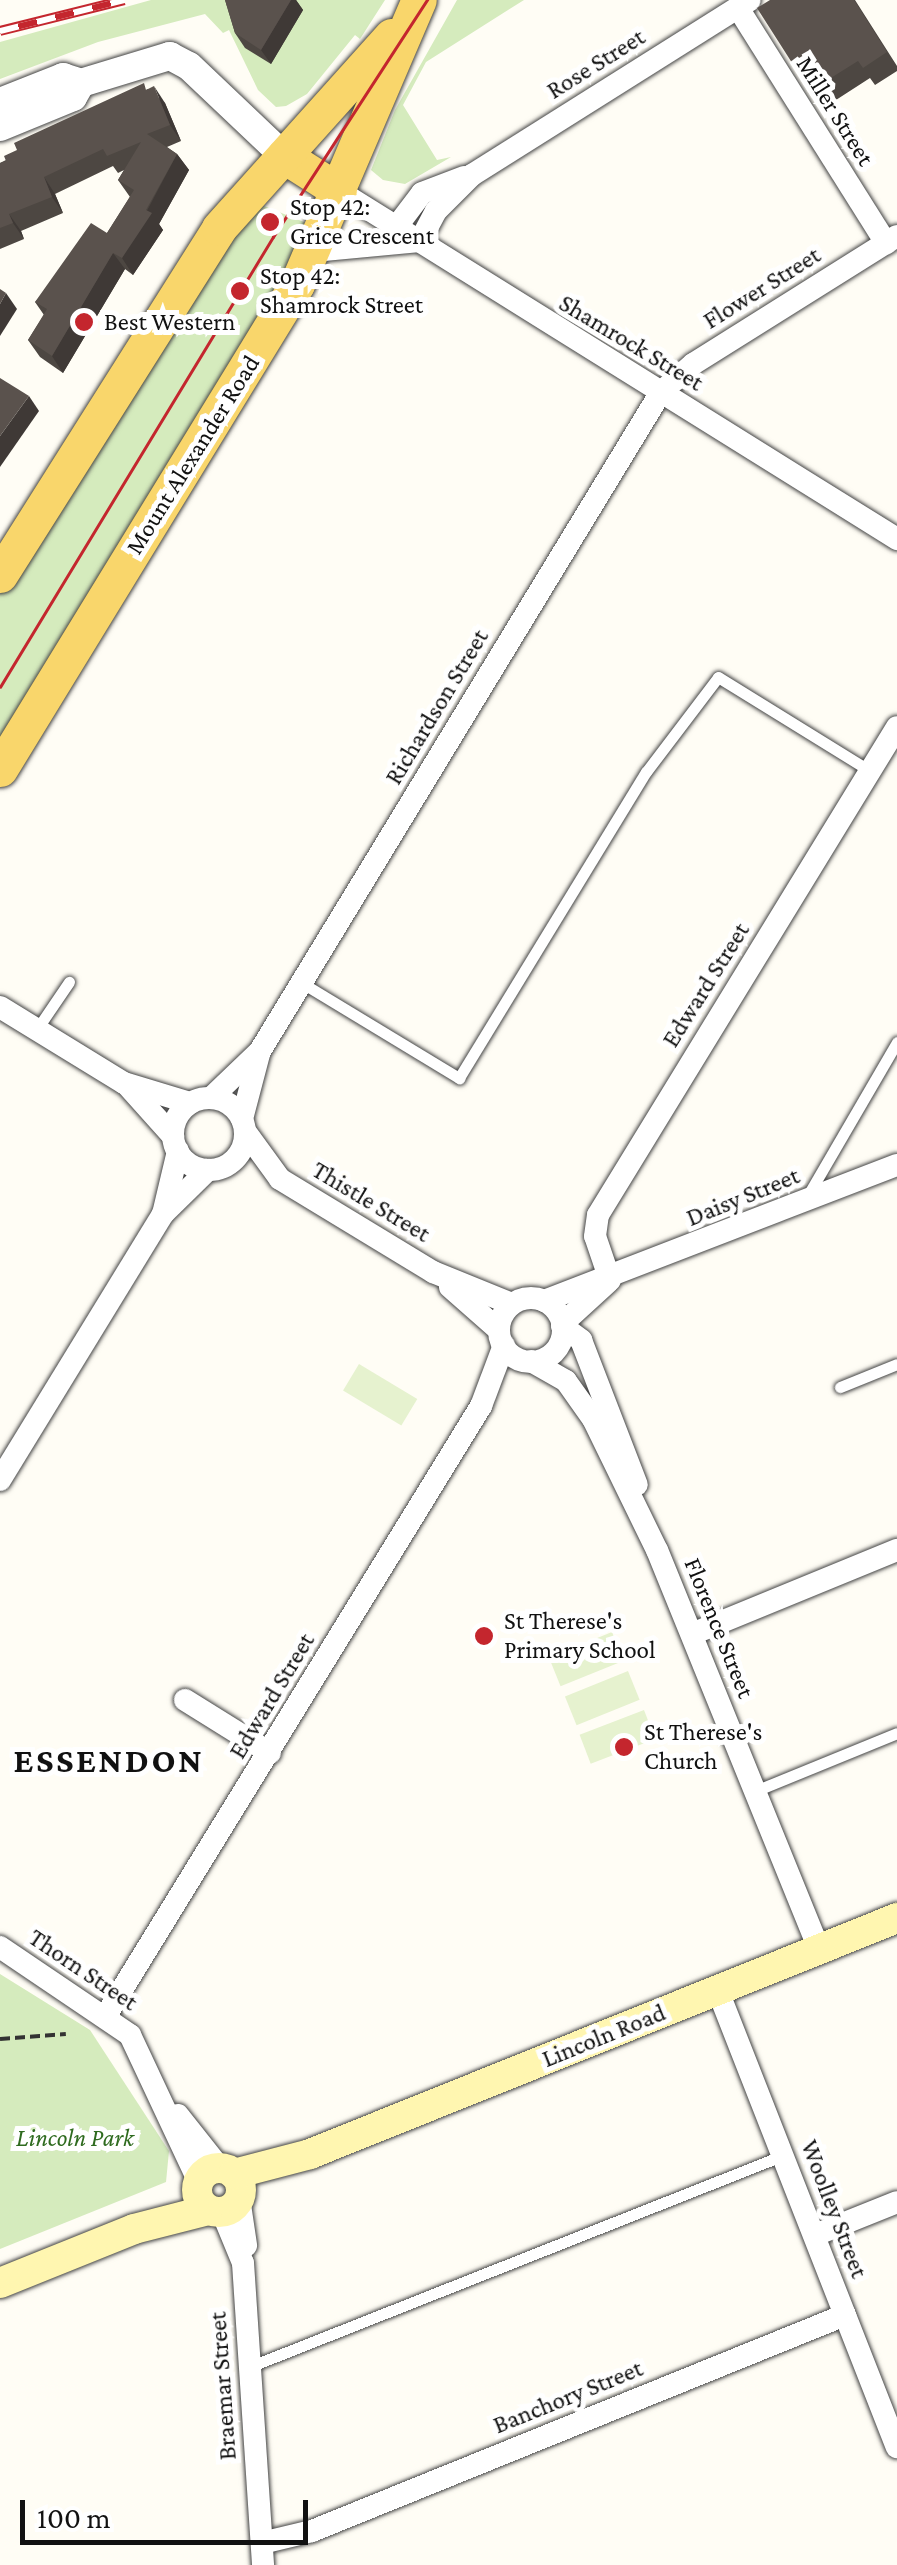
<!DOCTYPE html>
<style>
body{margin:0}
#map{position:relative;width:897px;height:2565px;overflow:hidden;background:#fffdf5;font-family:"Crimson Pro",serif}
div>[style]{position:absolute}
.green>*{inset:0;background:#d5ebbd}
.pitch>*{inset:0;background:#e6f2cf;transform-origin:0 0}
.path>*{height:4px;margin-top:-2px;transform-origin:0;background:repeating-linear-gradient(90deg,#333 0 10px,transparent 0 15px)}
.roads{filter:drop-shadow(0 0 2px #444) drop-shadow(0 0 2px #444)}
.service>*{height:11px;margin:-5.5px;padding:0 5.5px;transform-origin:5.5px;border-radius:5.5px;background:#fff}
.minor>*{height:22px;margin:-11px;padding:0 11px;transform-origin:11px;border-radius:11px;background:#fff}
.minor>.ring{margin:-11px;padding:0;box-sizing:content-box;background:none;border:22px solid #fff;border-radius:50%}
.tertiary>*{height:28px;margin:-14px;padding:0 14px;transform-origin:14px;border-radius:14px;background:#fff}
.secondary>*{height:30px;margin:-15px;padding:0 15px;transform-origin:15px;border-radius:15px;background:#fff6b0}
.secondary>.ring{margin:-15px;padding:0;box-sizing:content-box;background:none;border:30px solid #fff6b0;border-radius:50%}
.primary>*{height:35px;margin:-17.5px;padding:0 17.5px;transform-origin:17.5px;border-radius:17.5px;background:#f9d66b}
.tram>*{height:2.5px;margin:-1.25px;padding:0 1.25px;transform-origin:1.25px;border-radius:1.25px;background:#c4262e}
.rail>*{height:10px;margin-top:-5px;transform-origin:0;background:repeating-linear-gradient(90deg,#fff 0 19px,#c4262e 0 38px);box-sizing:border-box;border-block:2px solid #c4262e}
.wall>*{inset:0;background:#4d4742}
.shaded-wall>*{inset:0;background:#3f3936}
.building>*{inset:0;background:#5a524d}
.dots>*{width:28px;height:28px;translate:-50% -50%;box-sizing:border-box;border:5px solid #fff;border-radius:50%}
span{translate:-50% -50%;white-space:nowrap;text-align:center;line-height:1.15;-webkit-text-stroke:10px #fff;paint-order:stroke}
.street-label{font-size:25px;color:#111}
.poi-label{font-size:25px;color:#111}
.left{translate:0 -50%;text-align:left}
.park-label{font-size:25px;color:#2f6b1f;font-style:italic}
.district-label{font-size:35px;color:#111;font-weight:700;letter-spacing:2.5px}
.scale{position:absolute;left:20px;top:2500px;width:288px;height:45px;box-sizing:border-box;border:5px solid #111;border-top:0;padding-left:12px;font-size:30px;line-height:35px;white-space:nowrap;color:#111;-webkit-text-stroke:8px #fff;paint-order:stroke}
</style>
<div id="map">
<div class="green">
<div style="clip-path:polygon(151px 0,385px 0,360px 39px,355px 35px,307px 94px,286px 106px,276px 107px,258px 90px,229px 30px,223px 33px,205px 14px,98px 42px,0 79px,0 42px)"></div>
<div style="clip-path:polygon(457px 0,524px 0,426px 62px,403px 105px,437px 160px,451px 157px,405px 184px,383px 180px,371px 170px,395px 110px)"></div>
<div style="clip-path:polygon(259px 204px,309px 224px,307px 237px,0 750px,0 594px,147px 351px)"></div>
<div style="clip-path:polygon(0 1974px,90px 2030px,169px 2151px,166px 2182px,0 2249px)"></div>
</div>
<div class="pitch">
<div style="left:359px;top:1364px;width:68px;height:31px;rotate:31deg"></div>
<div style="left:612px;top:1632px;width:31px;height:68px;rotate:68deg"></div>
<div style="left:628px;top:1671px;width:31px;height:68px;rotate:68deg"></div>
<div style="left:644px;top:1710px;width:31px;height:69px;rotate:69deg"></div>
</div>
<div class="path">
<div style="left:0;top:2039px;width:66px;rotate:-4.3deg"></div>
</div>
<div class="roads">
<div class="service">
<div style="left:302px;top:983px;width:184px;rotate:31.2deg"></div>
<div style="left:459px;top:1078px;width:359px;rotate:-58.6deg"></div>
<div style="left:646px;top:772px;width:119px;rotate:-52.8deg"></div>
<div style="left:718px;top:677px;width:179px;rotate:31.7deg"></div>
<div style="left:37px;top:1029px;width:57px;rotate:-55.8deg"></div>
<div style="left:808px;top:1195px;width:177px;rotate:-59.8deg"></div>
<div style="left:840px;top:1387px;width:61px;rotate:-22deg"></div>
<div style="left:755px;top:1791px;width:153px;rotate:-22.2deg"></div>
<div style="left:249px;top:2367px;width:575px;rotate:-21.62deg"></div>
</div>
<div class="minor">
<div style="left:738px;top:8px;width:278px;rotate:57.8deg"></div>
<div style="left:339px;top:191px;width:658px;rotate:31.95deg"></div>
<div style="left:397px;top:226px;width:41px;rotate:-52.9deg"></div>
<div style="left:422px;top:193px;width:45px;rotate:-20.9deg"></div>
<div style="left:420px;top:241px;width:34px;rotate:-62deg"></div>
<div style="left:436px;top:211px;width:51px;rotate:-45deg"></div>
<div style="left:472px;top:175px;width:328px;rotate:-32.2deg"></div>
<div style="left:313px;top:251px;width:107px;rotate:-5.3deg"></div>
<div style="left:0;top:1007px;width:145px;rotate:31.5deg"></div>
<div style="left:124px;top:1083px;width:69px;rotate:16.9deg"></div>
<div style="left:127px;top:1085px;width:69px;rotate:48deg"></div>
<div style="left:211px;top:1098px;width:68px;rotate:-43.8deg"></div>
<div style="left:260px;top:1051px;width:771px;rotate:-58.68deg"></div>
<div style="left:661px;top:392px;width:43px;rotate:-41.2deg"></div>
<div style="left:693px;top:364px;width:241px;rotate:-32.1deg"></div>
<div class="ring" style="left:173px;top:1098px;width:50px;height:50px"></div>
<div style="left:242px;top:1119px;width:67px;rotate:-75.3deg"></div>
<div style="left:245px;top:1131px;width:59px;rotate:53.9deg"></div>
<div style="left:280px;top:1179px;width:179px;rotate:31.3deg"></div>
<div style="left:433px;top:1272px;width:85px;rotate:22.1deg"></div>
<div style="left:163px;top:1214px;width:65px;rotate:-76.6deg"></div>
<div style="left:610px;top:1280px;width:46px;rotate:-108.8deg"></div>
<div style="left:595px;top:1236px;width:21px;rotate:-82deg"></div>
<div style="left:598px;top:1215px;width:572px;rotate:-58.5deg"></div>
<div style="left:450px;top:1287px;width:65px;rotate:41.3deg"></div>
<div class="ring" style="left:499px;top:1298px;width:42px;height:42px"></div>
<div style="left:544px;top:1301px;width:378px;rotate:-21.1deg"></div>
<div style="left:562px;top:1324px;width:61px;rotate:-42.3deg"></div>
<div style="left:562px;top:1326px;width:24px;rotate:36deg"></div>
<div style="left:581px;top:1340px;width:155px;rotate:68.9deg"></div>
<div style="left:531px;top:1361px;width:40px;rotate:29.7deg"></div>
<div style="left:566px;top:1381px;width:47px;rotate:54.6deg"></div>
<div style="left:593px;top:1419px;width:146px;rotate:64deg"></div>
<div style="left:657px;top:1550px;width:431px;rotate:67.9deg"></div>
<div style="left:0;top:1480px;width:312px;rotate:-58.5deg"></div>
<div style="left:163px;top:1214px;width:63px;rotate:-44.4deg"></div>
<div style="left:692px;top:1634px;width:222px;rotate:-22.3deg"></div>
<div style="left:185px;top:1700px;width:100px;rotate:31.9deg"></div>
<div style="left:0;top:1947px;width:157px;rotate:34.1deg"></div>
<div style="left:130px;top:2035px;width:160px;rotate:64.9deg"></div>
<div style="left:718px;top:1991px;width:490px;rotate:68.6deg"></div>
<div style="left:107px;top:2014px;width:714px;rotate:-58.4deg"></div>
<div style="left:481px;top:1406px;width:65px;rotate:-69.3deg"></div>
<div style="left:178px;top:2115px;width:68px;rotate:51.6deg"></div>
<div style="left:239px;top:2198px;width:48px;rotate:81.5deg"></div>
<div style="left:222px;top:2212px;width:55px;rotate:67.6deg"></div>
<div style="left:243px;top:2263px;width:303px;rotate:86.2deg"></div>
<div style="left:815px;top:2235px;width:88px;rotate:-21.9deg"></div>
<div style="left:262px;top:2543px;width:51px;rotate:-13.5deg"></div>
<div style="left:312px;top:2531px;width:575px;rotate:-22.06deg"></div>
</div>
<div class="tertiary">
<div style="left:0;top:102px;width:68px;rotate:-21.6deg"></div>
<div style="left:63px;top:77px;width:19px;rotate:18deg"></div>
<div style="left:81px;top:83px;width:93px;rotate:-16.9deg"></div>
<div style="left:170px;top:56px;width:21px;rotate:28deg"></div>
<div style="left:189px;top:66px;width:131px;rotate:43.5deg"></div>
<div style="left:0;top:127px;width:79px;rotate:-22.3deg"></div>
<div style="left:73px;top:97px;width:16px;rotate:-60deg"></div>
</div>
<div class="secondary">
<div class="ring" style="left:197px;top:2168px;width:14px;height:14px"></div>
<div style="left:234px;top:2174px;width:79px;rotate:-14.7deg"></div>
<div style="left:310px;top:2154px;width:633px;rotate:-21.9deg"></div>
<div style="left:0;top:2283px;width:144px;rotate:-21.9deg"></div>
<div style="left:134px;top:2229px;width:76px;rotate:-14.4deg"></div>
</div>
<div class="primary">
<div style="left:284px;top:156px;width:65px;rotate:32.5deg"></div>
<div style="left:0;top:575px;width:410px;rotate:-57.7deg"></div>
<div style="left:219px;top:228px;width:258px;rotate:-48.1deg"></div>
<div style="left:0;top:769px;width:569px;rotate:-58.52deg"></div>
<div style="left:297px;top:284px;width:309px;rotate:-66.8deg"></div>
</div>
</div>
<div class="tram">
<div style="left:0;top:687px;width:526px;rotate:-58.76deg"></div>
<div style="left:273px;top:237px;width:283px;rotate:-57deg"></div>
</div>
<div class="rail">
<div style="left:0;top:31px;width:128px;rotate:-14deg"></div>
</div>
<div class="wall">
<div style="clip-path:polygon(225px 0,296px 0,303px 10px,271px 64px,245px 48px,235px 33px)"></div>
<div style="clip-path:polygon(770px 0,855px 0,897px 66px,897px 71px,875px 85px,870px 78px,822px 109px,810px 91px)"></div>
<div style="clip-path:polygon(148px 89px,165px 103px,181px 141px,167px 147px,177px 154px,189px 170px,159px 224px,163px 230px,133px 275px,125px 269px,63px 373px,40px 357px,28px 340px,44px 315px,35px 302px,107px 233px,130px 197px,118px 180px,124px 170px,118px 173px,113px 166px,55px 194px,63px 213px,21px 231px,24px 239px,0 249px,0 163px)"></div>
</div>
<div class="shaded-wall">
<div style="clip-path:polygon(291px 0,296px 0,303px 10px,271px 64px,261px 50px)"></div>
<div style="clip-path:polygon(154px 86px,165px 103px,181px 141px,170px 125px)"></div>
<div style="clip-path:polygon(177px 154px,189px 170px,159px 224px,163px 230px,133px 275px,122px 258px)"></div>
<div style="clip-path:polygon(44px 177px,55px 194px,63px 213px,52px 197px)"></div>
<div style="clip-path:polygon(9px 214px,21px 231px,24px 239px,13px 223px)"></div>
<div style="clip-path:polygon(113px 253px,125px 269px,63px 373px,52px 356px)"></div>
<div style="clip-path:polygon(6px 293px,17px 309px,0 336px,0 304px)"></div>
<div style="clip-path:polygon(29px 396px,39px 411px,0 467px,0 436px)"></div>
</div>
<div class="building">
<div style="clip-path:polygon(225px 0,291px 0,261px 50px,235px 33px)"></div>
<div style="clip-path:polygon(770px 0,854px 0,887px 52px,863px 68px,858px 61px,810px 91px,757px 8px)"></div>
<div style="clip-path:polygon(144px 83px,146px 90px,154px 86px,170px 125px,147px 134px,177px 154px,146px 210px,152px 213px,122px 258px,113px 253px,52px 356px,28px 340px,47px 309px,35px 302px,91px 223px,107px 233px,134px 190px,118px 180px,141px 142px,107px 156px,103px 149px,44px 177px,52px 197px,9px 214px,13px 223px,0 228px,0 163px,6px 161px,4px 156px,17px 150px,14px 143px)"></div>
<div style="clip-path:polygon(0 289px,6px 293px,0 304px)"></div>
<div style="clip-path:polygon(0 378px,29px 396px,0 436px)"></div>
</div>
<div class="dots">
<div style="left:270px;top:222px;background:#c4262e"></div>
<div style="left:240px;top:291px;background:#c4262e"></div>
<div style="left:84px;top:322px;background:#c4262e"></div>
<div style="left:484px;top:1636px;background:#c4262e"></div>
<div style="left:624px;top:1747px;background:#c4262e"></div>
</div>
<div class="street-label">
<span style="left:596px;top:64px;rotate:-32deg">Rose Street</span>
<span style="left:835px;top:111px;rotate:58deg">Miller Street</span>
<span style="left:762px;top:288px;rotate:-32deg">Flower Street</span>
<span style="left:631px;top:343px;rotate:31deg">Shamrock Street</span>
<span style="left:193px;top:455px;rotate:-58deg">Mount Alexander Road</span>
<span style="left:437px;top:707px;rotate:-59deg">Richardson Street</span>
<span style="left:706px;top:985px;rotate:-58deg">Edward Street</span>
<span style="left:743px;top:1197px;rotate:-22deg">Daisy Street</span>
<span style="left:371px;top:1202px;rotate:31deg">Thistle Street</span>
<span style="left:719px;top:1628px;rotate:68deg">Florence Street</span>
<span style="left:272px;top:1696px;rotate:-59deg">Edward Street</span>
<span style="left:83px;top:1970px;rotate:34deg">Thorn Street</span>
<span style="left:604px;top:2036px;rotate:-22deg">Lincoln Road</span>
<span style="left:834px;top:2209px;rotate:69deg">Woolley Street</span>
<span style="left:223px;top:2386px;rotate:-94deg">Braemar Street</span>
<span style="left:568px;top:2397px;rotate:-22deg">Banchory Street</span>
</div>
<div class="poi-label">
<span class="left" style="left:290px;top:222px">Stop 42:<br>Grice Crescent</span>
<span class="left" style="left:260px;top:291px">Stop 42:<br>Shamrock Street</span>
<span class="left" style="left:104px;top:322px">Best Western</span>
<span class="left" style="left:504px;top:1636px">St Therese's<br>Primary School</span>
<span class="left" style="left:644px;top:1747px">St Therese's<br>Church</span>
</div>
<div class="park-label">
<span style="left:75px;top:2138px">Lincoln Park</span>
</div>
<div class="district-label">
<span style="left:109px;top:1761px">ESSENDON</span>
</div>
<div class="scale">100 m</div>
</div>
